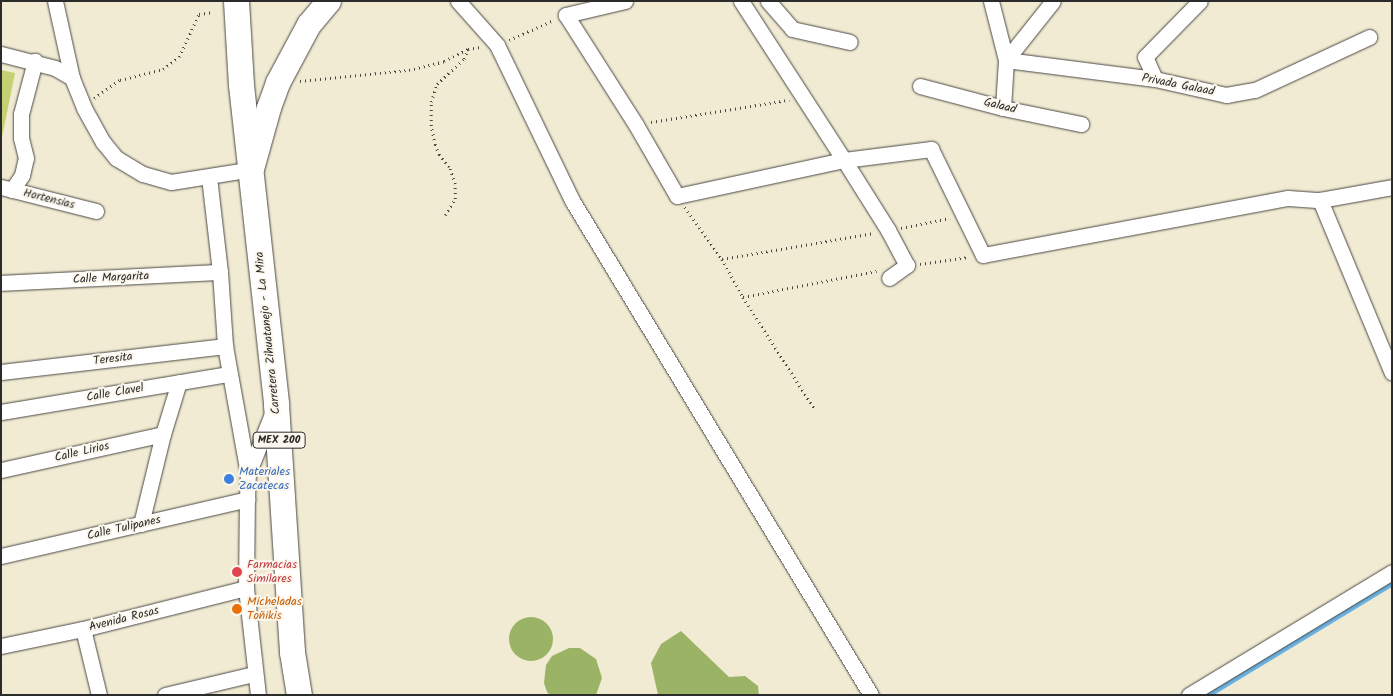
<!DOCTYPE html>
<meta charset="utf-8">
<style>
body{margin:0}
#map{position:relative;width:1393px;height:696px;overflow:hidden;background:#f2ebd3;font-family:Kalam,sans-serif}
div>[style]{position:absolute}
.green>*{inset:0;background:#c4d173}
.forest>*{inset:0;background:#9bb365}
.round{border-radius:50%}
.stream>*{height:4.5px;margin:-2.25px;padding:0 2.25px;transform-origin:2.25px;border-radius:2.25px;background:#6db3e4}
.path>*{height:2.5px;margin-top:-1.25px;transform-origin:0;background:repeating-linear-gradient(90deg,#494844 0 1px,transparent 0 5px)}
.roads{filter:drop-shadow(0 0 1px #494844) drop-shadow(0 0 1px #494844)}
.minor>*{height:15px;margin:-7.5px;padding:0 7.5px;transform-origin:7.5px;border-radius:7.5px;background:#fff}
.primary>*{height:24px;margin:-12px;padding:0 12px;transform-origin:12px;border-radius:12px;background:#fff}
.trunk>*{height:25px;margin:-12.5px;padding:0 12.5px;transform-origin:12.5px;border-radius:12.5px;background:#fff}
.dots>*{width:14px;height:14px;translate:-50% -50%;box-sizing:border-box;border:2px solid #fbf7ec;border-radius:50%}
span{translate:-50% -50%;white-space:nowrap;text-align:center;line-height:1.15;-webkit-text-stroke:4px #fbf7ec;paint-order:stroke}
.shield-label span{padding:1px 4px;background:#fbf7ec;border:1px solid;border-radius:4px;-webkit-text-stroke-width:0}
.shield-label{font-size:11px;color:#2b2b2b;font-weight:700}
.street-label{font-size:12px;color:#2b2b2b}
.shop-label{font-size:12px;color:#366cbe}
.left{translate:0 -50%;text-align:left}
.health-label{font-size:12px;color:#be3a42}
.food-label{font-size:12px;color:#c56008}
.frame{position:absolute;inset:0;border:2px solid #2b2b2b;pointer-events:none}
</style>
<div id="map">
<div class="green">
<div style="clip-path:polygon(1px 70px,15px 73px,1px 142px)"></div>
</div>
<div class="forest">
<div class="round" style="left:509px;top:617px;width:44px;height:44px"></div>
<div style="clip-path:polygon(681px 631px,729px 677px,745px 676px,758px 686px,759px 695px,658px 695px,651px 663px,661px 644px)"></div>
<div style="clip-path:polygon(569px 648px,580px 648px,596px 659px,602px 678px,596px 695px,550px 695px,547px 692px,544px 683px,546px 665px,552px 656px)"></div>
</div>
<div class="stream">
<div style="left:1208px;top:695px;width:215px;rotate:-31.3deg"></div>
</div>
<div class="path">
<div style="left:509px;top:40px;width:49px;rotate:-24deg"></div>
<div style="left:300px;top:81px;width:110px;rotate:-5.8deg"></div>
<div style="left:409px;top:70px;width:36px;rotate:-14deg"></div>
<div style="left:444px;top:61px;width:27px;rotate:-27deg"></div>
<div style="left:468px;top:49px;width:12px;rotate:-9deg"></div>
<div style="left:94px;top:98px;width:32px;rotate:-35deg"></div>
<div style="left:120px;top:80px;width:44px;rotate:-14.3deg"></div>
<div style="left:163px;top:69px;width:20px;rotate:-37deg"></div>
<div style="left:179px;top:57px;width:47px;rotate:-65.1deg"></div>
<div style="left:199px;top:14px;width:15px;rotate:-8deg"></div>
<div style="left:651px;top:122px;width:140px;rotate:-9.1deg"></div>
<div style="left:685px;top:207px;width:64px;rotate:54.6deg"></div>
<div style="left:722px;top:259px;width:43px;rotate:61.1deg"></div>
<div style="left:743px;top:297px;width:132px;rotate:57.4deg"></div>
<div style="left:445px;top:215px;width:19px;rotate:-58deg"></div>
<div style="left:455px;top:199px;width:15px;rotate:-90deg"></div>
<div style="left:455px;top:184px;width:18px;rotate:-109deg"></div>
<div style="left:449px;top:167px;width:16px;rotate:-130deg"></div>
<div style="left:439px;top:155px;width:11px;rotate:-112deg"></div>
<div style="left:435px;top:145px;width:19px;rotate:-102deg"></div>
<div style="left:431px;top:126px;width:24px;rotate:-90deg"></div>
<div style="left:431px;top:102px;width:19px;rotate:-72deg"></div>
<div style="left:437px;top:84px;width:37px;rotate:-43deg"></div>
<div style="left:464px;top:59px;width:11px;rotate:-68deg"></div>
<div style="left:901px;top:228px;width:50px;rotate:-11.5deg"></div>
<div style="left:722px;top:259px;width:154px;rotate:-9.7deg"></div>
<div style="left:920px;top:264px;width:49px;rotate:-8.1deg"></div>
<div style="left:743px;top:297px;width:136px;rotate:-11deg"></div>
</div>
<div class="roads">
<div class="minor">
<div style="left:55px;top:1px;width:79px;rotate:77.6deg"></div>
<div style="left:458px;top:1px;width:59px;rotate:48.4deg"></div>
<div style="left:497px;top:45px;width:174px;rotate:64.2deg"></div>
<div style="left:573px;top:202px;width:576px;rotate:58.85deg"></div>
<div style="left:625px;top:1px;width:61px;rotate:166.7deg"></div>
<div style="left:566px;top:15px;width:130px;rotate:57.5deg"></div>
<div style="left:636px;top:125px;width:82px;rotate:60deg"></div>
<div style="left:677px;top:196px;width:171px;rotate:-12.2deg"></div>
<div style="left:844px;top:160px;width:88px;rotate:-7.2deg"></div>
<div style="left:931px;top:149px;width:118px;rotate:63.9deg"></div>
<div style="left:983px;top:255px;width:310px;rotate:-10.6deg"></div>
<div style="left:1288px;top:198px;width:32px;rotate:4deg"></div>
<div style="left:1320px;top:200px;width:73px;rotate:-10.2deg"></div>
<div style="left:741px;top:1px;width:189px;rotate:57.1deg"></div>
<div style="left:844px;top:160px;width:83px;rotate:57.8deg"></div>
<div style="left:888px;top:230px;width:40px;rotate:62deg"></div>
<div style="left:907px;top:265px;width:22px;rotate:144deg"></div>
<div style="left:768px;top:1px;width:37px;rotate:49deg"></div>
<div style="left:792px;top:29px;width:59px;rotate:12.6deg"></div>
<div style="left:991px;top:1px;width:61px;rotate:75.7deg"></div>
<div style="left:1006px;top:60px;width:48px;rotate:93.6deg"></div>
<div style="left:1px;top:54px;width:56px;rotate:14.5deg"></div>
<div style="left:55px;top:68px;width:20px;rotate:30deg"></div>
<div style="left:72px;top:78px;width:32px;rotate:68deg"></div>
<div style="left:84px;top:108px;width:39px;rotate:61deg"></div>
<div style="left:103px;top:142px;width:21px;rotate:51deg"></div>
<div style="left:116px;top:158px;width:31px;rotate:31deg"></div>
<div style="left:143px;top:174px;width:29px;rotate:16deg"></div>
<div style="left:171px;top:182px;width:82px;rotate:-9.1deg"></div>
<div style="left:1006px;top:60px;width:150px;rotate:7.3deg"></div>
<div style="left:1155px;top:79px;width:73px;rotate:12.7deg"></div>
<div style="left:1226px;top:95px;width:29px;rotate:-10deg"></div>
<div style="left:1255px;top:90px;width:126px;rotate:-24.9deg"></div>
<div style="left:1006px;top:60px;width:75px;rotate:-51.5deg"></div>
<div style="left:1155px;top:79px;width:24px;rotate:-114deg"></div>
<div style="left:1145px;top:57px;width:78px;rotate:-45.5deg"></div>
<div style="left:920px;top:86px;width:86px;rotate:14.8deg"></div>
<div style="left:1003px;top:108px;width:80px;rotate:11.6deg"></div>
<div style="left:209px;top:177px;width:96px;rotate:83.4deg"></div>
<div style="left:220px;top:272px;width:74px;rotate:86.1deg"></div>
<div style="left:225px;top:346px;width:130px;rotate:79.8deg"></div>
<div style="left:1px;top:187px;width:98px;rotate:14.2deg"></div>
<div style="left:12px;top:190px;width:18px;rotate:-56deg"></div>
<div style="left:22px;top:175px;width:17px;rotate:-77deg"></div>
<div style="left:26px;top:158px;width:21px;rotate:-104deg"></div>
<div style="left:21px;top:138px;width:24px;rotate:-90deg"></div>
<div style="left:21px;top:114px;width:55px;rotate:-75.2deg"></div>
<div style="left:1320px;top:200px;width:187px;rotate:67.4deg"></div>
<div style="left:1px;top:283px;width:219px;rotate:-2.9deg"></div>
<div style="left:1px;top:372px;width:226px;rotate:-6.6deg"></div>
<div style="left:1px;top:412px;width:231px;rotate:-9.5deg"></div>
<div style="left:1px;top:470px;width:166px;rotate:-12.5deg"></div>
<div style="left:141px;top:524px;width:93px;rotate:-76.3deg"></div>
<div style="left:163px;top:434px;width:54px;rotate:-72.9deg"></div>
<div style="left:1px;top:556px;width:253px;rotate:-13deg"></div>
<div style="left:83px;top:629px;width:68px;rotate:76.4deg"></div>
<div style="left:1px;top:646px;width:84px;rotate:-11.7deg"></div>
<div style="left:83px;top:629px;width:168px;rotate:-14.1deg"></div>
<div style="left:165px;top:695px;width:91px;rotate:-13.3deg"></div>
<div style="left:258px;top:695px;width:108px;rotate:-96.4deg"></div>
<div style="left:246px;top:588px;width:89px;rotate:-89.4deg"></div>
<div style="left:247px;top:499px;width:25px;rotate:-88deg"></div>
<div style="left:248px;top:474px;width:65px;rotate:-68.2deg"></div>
<div style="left:1189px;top:695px;width:237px;rotate:-31.2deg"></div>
</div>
<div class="primary">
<div style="left:252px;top:169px;width:63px;rotate:-74.4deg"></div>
<div style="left:269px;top:108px;width:27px;rotate:-70deg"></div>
<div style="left:278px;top:83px;width:66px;rotate:-61.9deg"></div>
<div style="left:309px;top:25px;width:31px;rotate:-50deg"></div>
</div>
<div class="trunk">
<div style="left:236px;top:1px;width:84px;rotate:86.6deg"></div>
<div style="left:241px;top:85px;width:321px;rotate:83.7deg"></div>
<div style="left:276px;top:404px;width:249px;rotate:86.3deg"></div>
<div style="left:292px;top:652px;width:44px;rotate:80.8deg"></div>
</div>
</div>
<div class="dots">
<div style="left:229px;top:479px;background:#3f7fe0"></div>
<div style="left:237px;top:572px;background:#e0444e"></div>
<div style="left:237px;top:609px;background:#e8710a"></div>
</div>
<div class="shield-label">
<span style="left:279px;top:440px">MEX 200</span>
</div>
<div class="street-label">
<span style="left:1178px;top:85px;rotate:11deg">Privada Galaad</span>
<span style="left:1000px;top:106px;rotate:14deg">Galaad</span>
<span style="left:49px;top:199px;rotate:14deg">Hortensias</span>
<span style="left:111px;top:278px;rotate:-3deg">Calle Margarita</span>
<span style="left:268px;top:333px;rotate:-96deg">Carretera Zihuatanejo - La Mira</span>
<span style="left:113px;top:359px;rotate:-7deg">Teresita</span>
<span style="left:115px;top:393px;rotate:-10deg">Calle Clavel</span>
<span style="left:82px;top:452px;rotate:-13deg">Calle Lirios</span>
<span style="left:124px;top:528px;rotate:-13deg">Calle Tulipanes</span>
<span style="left:124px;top:619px;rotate:-14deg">Avenida Rosas</span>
</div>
<div class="shop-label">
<span class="left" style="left:239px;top:479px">Materiales<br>Zacatecas</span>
</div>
<div class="health-label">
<span class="left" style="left:247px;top:572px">Farmacias<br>Similares</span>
</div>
<div class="food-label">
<span class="left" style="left:247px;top:609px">Micheladas<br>Toñikis</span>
</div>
<div class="frame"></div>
</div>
